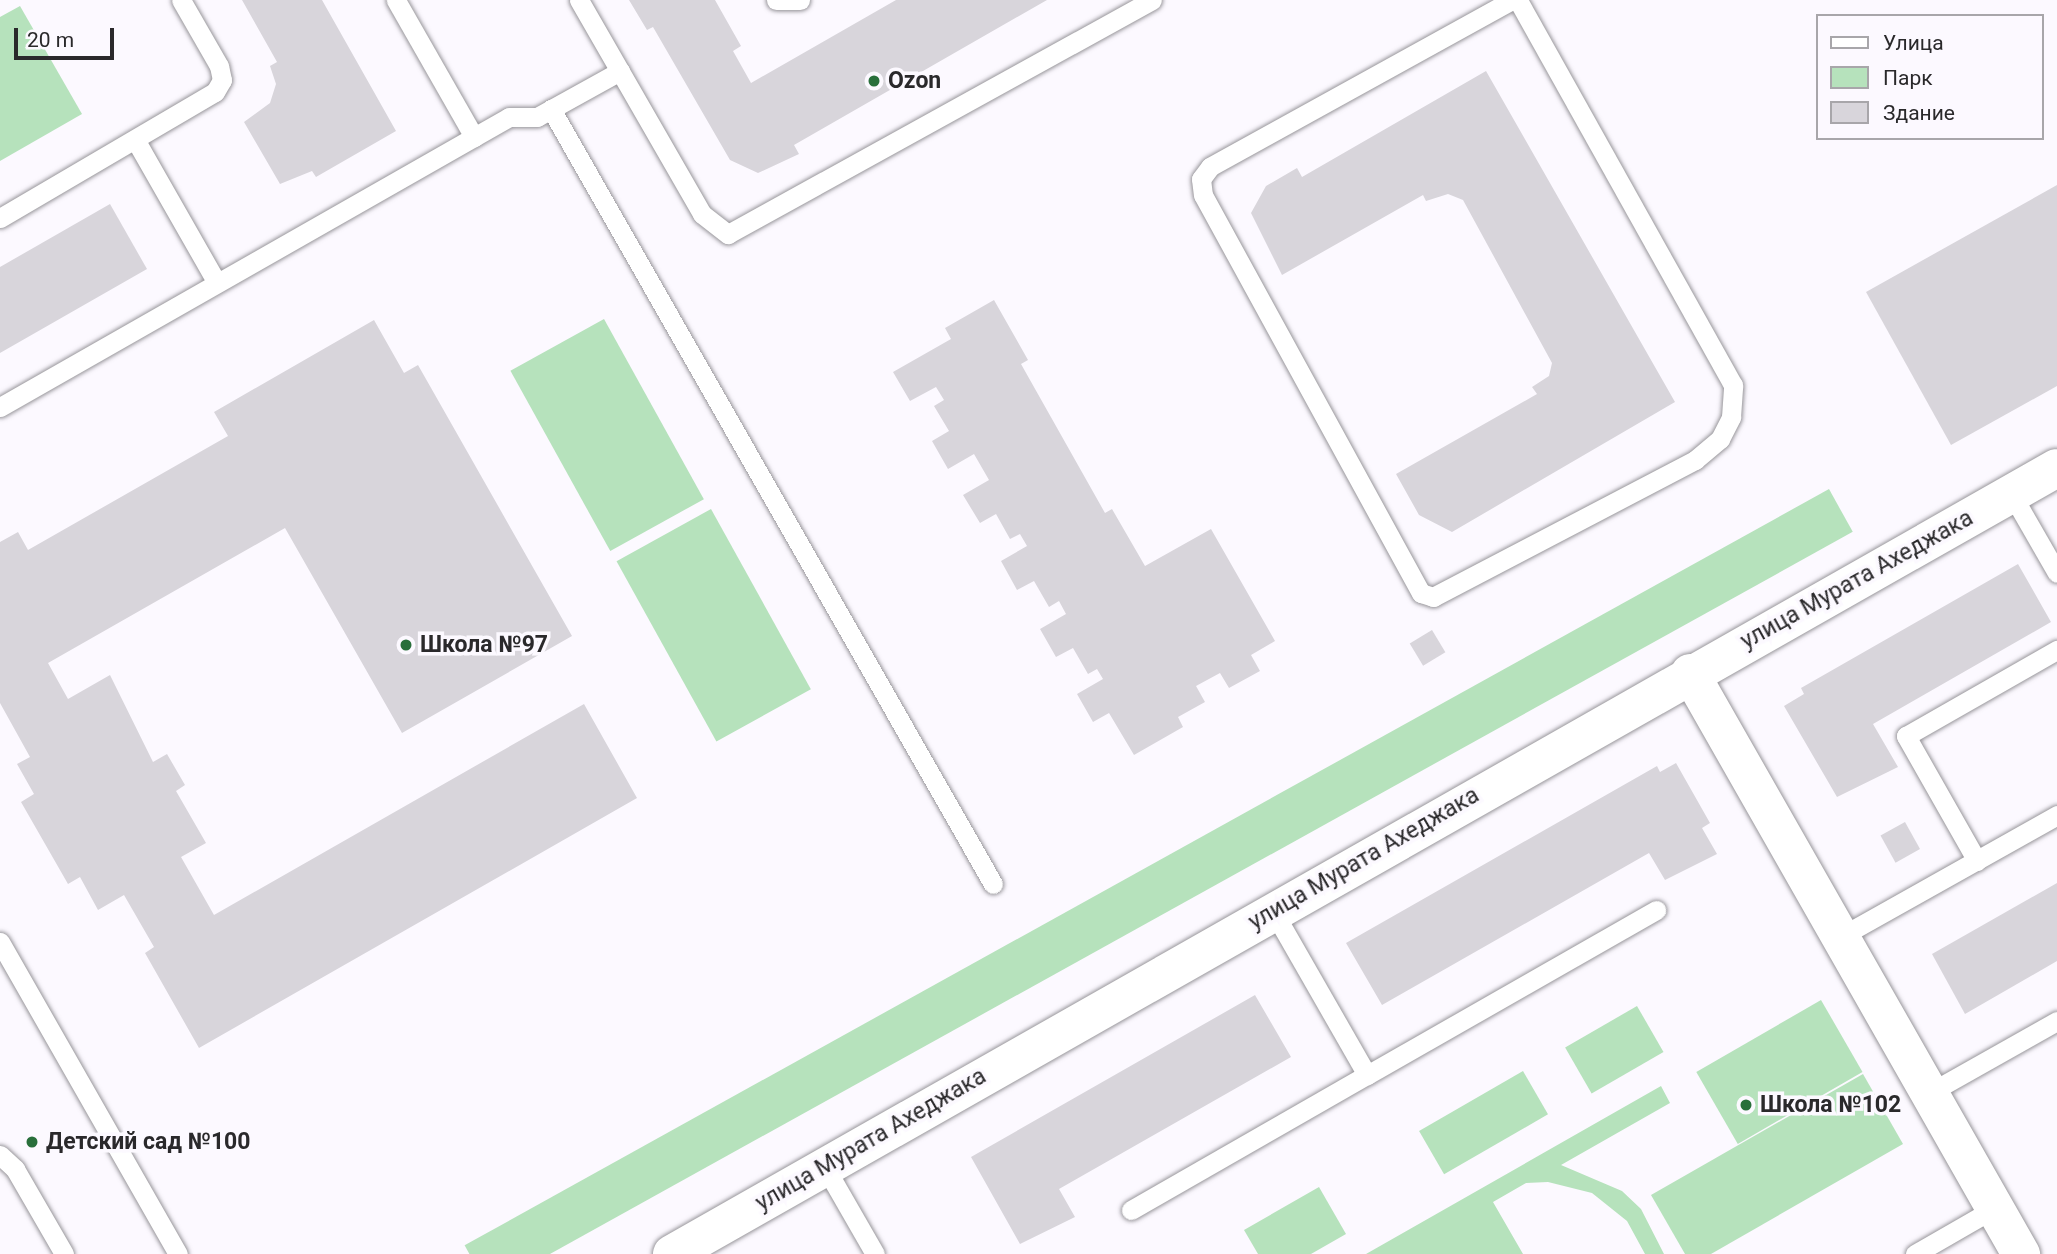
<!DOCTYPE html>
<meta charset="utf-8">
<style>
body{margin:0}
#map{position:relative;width:2057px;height:1254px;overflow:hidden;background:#fcf9ff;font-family:Roboto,sans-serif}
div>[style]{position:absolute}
.green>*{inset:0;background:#b6e2bc;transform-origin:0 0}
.building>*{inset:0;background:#d8d5db;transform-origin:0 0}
.roads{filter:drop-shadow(0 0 2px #98969b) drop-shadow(0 0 2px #98969b)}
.service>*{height:19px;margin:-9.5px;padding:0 9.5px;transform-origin:9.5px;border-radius:9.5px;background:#fff}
.minor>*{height:38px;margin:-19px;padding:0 19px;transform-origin:19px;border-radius:19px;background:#fff}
.dots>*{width:19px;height:19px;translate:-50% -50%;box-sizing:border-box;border:4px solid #fcf9ff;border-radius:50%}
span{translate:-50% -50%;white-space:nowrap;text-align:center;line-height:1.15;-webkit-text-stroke:7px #fcf9ff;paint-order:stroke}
.poi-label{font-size:23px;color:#2a292b;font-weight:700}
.left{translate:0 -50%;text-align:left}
.street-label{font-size:23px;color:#2a292b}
.legend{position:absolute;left:1816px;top:14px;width:228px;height:126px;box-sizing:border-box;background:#fcf9ff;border:2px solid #a8a6aa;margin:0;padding:9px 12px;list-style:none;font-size:21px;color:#2a292b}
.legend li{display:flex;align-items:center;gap:14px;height:35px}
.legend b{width:35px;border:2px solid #a8a6aa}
.scale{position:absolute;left:14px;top:28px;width:100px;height:32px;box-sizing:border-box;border:4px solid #2a292b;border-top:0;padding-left:9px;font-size:21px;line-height:24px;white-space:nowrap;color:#2a292b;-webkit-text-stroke:5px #fcf9ff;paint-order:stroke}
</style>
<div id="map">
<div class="green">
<div style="clip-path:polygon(20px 6px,82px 114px,0 161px,0 17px)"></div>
<div style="left:604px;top:319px;width:206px;height:107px;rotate:61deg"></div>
<div style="left:1829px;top:489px;width:49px;height:1560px;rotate:61deg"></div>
<div style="left:711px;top:509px;width:206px;height:108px;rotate:61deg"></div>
<div style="left:1821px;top:1000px;width:83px;height:144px;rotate:60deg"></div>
<div style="left:1637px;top:1006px;width:53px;height:83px;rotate:60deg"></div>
<div style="left:1523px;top:1071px;width:50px;height:120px;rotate:60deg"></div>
<div style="clip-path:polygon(1863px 1074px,1903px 1144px,1711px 1254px,1685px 1254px,1651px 1195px)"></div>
<div style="clip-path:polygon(1661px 1086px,1670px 1103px,1561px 1165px,1622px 1191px,1641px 1209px,1664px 1254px,1645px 1254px,1627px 1221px,1592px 1193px,1548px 1182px,1526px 1183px,1493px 1202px,1523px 1254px,1366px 1254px)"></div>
<div style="clip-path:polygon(1319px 1187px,1346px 1234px,1311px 1254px,1258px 1254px,1244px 1230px)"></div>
</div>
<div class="building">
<div style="clip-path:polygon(242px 0,322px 0,396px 131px,316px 177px,312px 171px,280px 184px,244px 122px,270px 103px,276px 84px,270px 66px,277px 62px)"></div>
<div style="clip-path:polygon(629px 0,715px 0,741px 46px,733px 51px,751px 83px,896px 0,1047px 0,794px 145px,799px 154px,758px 173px,730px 160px,653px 27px,647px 30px)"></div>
<div style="clip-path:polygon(1486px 71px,1675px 402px,1452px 532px,1419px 515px,1396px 474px,1537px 394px,1532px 387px,1549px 376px,1552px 363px,1463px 200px,1448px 194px,1426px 201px,1423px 195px,1282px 275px,1251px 213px,1266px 186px,1297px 168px,1302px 177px)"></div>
<div style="clip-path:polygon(2057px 185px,2057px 386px,1951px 445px,1866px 292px)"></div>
<div style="clip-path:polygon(110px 204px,147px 269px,0 353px,0 267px)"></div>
<div style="clip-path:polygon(994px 300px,1028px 360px,1021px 364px,1105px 513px,1112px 509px,1145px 566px,1211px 529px,1275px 641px,1251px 655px,1260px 671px,1229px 688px,1220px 673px,1196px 686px,1205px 702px,1178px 717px,1183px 727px,1134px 755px,1109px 713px,1093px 722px,1077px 694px,1103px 679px,1097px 669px,1088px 674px,1073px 648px,1056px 657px,1040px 629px,1066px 614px,1059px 601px,1049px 607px,1034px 581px,1017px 590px,1001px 561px,1027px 546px,1020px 534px,1010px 539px,996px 514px,980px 523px,963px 495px,989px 480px,974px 454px,948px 469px,932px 441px,949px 431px,934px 406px,944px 400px,936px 387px,910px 401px,893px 372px,951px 339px,945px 328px)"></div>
<div style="clip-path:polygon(374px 320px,404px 373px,418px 365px,572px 636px,402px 733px,285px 528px,48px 663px,68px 699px,110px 675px,153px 762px,167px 754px,185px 785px,176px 791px,206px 843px,181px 857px,214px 915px,584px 704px,637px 798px,199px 1048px,145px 953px,154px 947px,124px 895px,98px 910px,80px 877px,68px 884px,21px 802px,34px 794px,17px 764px,30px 757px,0 703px,0 542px,18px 532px,28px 550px,228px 436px,214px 412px)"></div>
<div style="clip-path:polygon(2018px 564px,2051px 622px,1873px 724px,1898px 767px,1837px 797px,1784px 706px,1804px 694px,1801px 688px)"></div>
<div style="left:1432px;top:630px;width:26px;height:26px;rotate:59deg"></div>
<div style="clip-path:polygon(1676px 763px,1710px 823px,1702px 828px,1717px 854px,1665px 880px,1649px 853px,1382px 1005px,1346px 943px,1657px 766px,1660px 772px)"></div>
<div style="left:1905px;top:822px;width:31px;height:28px;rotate:61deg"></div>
<div style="clip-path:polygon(2057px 883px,2057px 961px,1965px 1014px,1932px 954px)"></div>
<div style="clip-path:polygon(1255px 995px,1291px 1057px,1059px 1189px,1075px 1217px,1020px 1244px,971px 1157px)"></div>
</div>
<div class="roads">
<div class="service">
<div style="left:579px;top:0;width:247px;rotate:60.1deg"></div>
<div style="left:702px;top:214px;width:33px;rotate:38deg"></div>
<div style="left:728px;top:234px;width:484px;rotate:-28.9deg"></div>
<div style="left:776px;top:0;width:24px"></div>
<div style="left:1512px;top:0;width:345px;rotate:151.1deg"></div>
<div style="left:1210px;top:167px;width:15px;rotate:127deg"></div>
<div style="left:1201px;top:179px;width:16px;rotate:83deg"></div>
<div style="left:1203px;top:195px;width:454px;rotate:61.3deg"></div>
<div style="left:1421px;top:593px;width:13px;rotate:18deg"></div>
<div style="left:1433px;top:597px;width:296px;rotate:-27.6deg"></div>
<div style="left:1695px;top:460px;width:33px;rotate:-40deg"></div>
<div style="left:1720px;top:439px;width:25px;rotate:-63deg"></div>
<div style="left:1731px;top:417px;width:32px;rotate:-86deg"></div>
<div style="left:1733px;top:385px;width:441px;rotate:-119.2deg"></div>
<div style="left:551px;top:109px;width:892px;rotate:60.3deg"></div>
<div style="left:474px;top:137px;width:40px;rotate:-29.7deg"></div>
<div style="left:509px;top:117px;width:28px"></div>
<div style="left:537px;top:117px;width:95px;rotate:-29deg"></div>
<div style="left:136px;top:141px;width:163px;rotate:60.3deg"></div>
<div style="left:0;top:218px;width:249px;rotate:-30.4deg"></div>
<div style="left:215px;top:92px;width:14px;rotate:-60deg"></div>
<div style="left:222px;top:80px;width:14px;rotate:-102deg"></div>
<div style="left:219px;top:66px;width:76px;rotate:-119.9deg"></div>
<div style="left:0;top:407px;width:546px;rotate:-29.67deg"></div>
<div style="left:474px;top:137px;width:158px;rotate:-119.7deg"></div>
<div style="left:2011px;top:493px;width:92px;rotate:60.1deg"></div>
<div style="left:1977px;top:861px;width:144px;rotate:-119.6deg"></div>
<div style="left:1906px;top:736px;width:174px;rotate:-29.7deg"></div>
<div style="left:1840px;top:937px;width:249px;rotate:-29.3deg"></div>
<div style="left:0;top:942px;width:359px;rotate:60.3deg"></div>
<div style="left:1367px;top:1075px;width:333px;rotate:-29.7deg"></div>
<div style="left:1929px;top:1093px;width:147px;rotate:-29.4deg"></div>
<div style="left:0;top:1155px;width:21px;rotate:43deg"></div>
<div style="left:15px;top:1169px;width:98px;rotate:60deg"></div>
<div style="left:825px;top:1167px;width:100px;rotate:60.1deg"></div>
<div style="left:1131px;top:1210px;width:272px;rotate:-29.8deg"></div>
<div style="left:1367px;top:1075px;width:189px;rotate:-119.8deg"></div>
<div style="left:1915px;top:1254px;width:92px;rotate:-29.9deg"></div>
</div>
<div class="minor">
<div style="left:1690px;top:673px;width:669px;rotate:60.33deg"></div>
<div style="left:672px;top:1254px;width:1592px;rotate:-29.58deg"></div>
</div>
</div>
<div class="dots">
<div style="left:874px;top:81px;background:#296f3b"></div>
<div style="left:406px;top:645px;background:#296f3b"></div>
<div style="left:1746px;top:1105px;background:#296f3b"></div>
<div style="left:32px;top:1142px;background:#296f3b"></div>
</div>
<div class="poi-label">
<span class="left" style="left:888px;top:81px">Ozon</span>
<span class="left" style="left:420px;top:645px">Школа №97</span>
<span class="left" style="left:1760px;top:1105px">Школа №102</span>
<span class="left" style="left:46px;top:1142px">Детский сад №100</span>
</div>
<div class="street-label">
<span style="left:1857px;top:580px;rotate:-29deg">улица Мурата Ахеджака</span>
<span style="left:1364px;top:859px;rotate:-30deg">улица Мурата Ахеджака</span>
<span style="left:871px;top:1140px;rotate:-30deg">улица Мурата Ахеджака</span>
</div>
<ul class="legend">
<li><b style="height:9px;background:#fff"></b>Улица</li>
<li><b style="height:19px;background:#b6e2bc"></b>Парк</li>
<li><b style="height:19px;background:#d8d5db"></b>Здание</li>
</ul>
<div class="scale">20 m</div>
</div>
